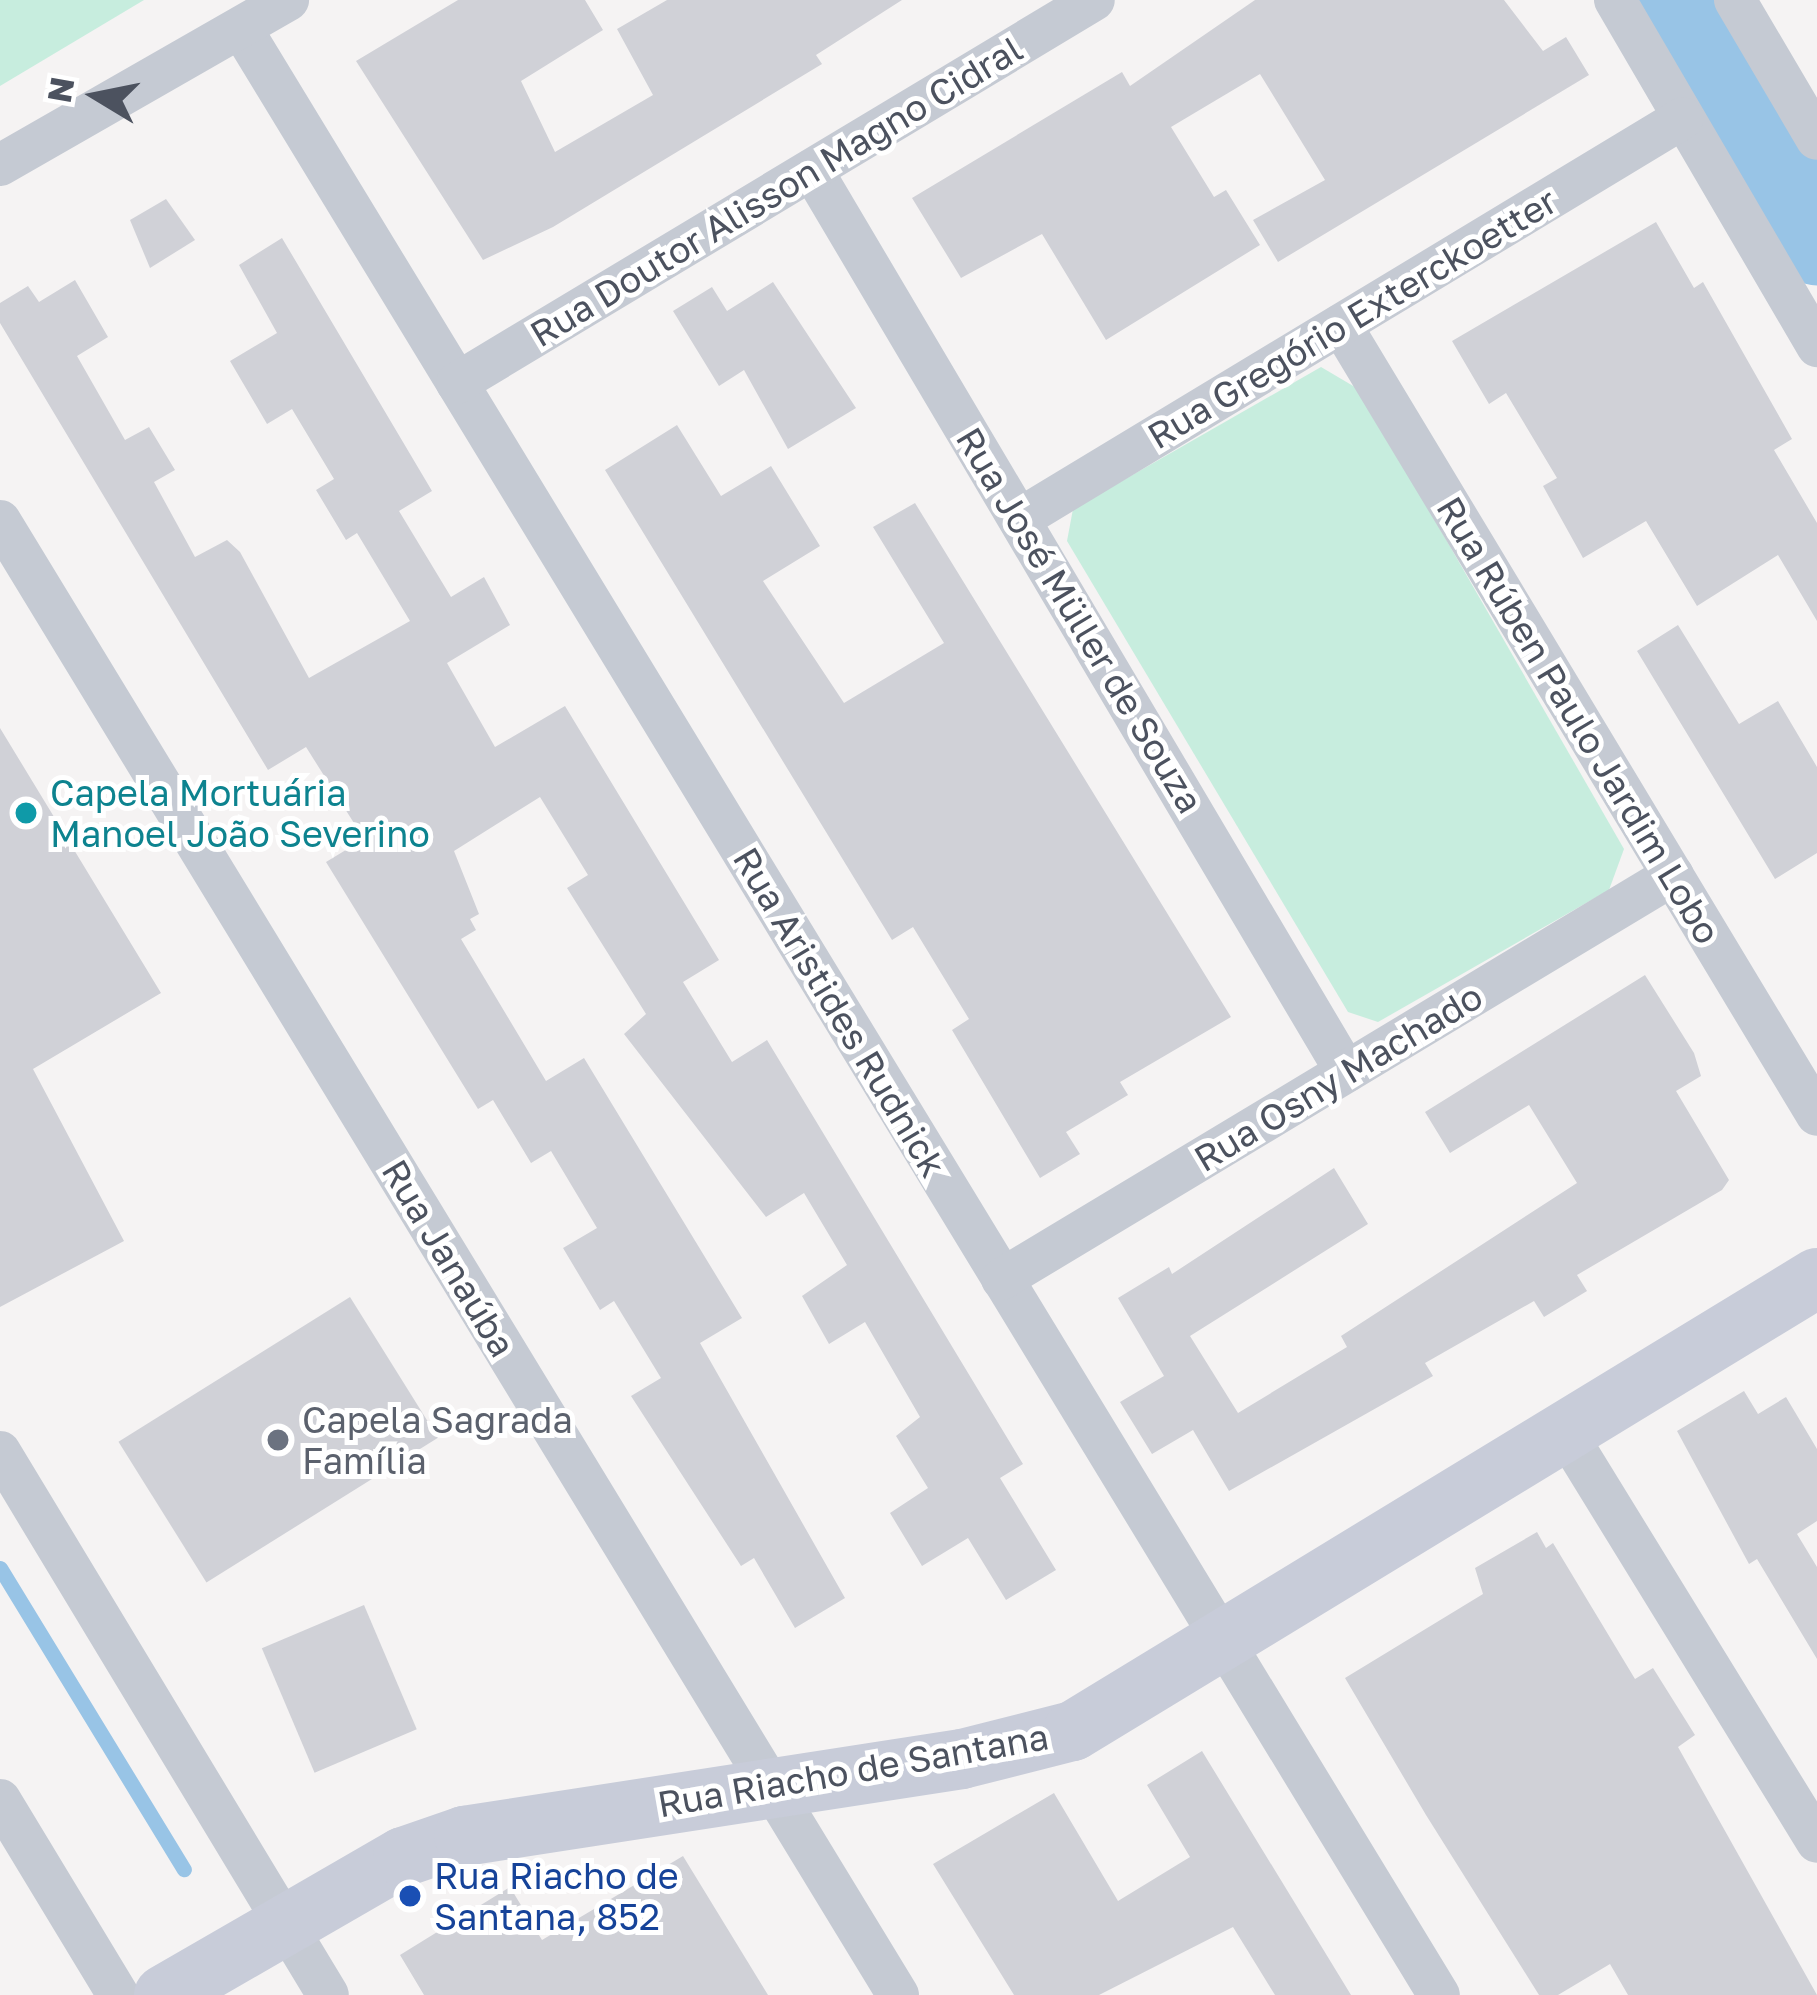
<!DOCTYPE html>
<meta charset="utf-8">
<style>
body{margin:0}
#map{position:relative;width:1817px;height:1995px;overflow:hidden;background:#f5f3f3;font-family:"Golos Text",sans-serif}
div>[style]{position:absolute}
.green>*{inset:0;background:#c7edde}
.stream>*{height:15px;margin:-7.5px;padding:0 7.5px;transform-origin:7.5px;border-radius:7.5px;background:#98c4e6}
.river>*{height:93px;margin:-46.5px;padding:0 46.5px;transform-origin:46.5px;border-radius:46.5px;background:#98c4e6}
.building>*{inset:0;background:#d0d1d7;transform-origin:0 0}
.street>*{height:42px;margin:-21px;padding:0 21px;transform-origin:21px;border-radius:21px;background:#c5cad3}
.secondary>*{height:60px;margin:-30px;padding:0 30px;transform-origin:30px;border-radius:30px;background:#c8ccd9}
.dots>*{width:33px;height:33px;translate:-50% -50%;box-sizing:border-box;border:6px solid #fff;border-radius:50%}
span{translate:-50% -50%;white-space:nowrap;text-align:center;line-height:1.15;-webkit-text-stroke:10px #fff;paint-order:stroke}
.street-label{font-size:36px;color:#4c525f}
.culture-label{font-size:36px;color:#0d838f}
.left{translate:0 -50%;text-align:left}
.worship-label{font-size:36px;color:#5b616d}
.transit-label{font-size:36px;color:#164399}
.north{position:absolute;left:36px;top:36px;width:120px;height:120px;-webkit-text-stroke:9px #fff;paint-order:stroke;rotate:280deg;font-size:33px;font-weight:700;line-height:48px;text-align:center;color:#4c525f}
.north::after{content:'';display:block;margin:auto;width:42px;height:54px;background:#4c525f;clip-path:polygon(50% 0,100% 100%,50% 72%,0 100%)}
</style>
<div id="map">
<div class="green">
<div style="clip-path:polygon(0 0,144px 0,0 86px)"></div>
<div style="clip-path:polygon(1321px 367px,1360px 390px,1624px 849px,1609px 890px,1378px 1022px,1348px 1012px,1067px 541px,1073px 509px)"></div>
</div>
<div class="stream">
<div style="left:0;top:1568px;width:353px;rotate:58.6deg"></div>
</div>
<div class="river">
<div style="left:1680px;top:0;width:275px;rotate:60.1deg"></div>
</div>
<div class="building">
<div style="clip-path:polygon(458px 0,585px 0,603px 30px,521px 81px,555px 152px,653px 95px,617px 29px,667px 0,902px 0,816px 55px,822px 64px,553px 227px,483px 260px,356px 61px)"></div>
<div style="clip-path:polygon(1255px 0,1504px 0,1543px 51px,1566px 37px,1589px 75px,1278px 262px,1253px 220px,1325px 180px,1260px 74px,1171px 127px,1214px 197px,1226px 190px,1260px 245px,1106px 340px,1042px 234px,961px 278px,912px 198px,1122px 72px,1130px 86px)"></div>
<div style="clip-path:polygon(166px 199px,195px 240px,150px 268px,130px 220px)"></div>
<div style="clip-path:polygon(1656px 222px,1694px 288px,1703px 282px,1792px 439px,1774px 450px,1817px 523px,1817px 621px,1778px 555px,1697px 606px,1646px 521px,1583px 558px,1543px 486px,1557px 478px,1506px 393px,1489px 404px,1452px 341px)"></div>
<div style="clip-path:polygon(282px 238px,432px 491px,399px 511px,451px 597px,484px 577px,510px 625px,447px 663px,495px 747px,565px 706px,719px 960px,683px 982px,732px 1062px,767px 1040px,1023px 1464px,1000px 1478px,1056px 1570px,1006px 1600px,968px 1538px,922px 1566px,890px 1513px,928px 1488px,896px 1436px,920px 1417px,865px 1322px,829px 1344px,802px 1296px,847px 1265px,804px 1193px,766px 1217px,624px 1034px,646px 1014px,567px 888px,588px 875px,540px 797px,454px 851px,479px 914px,470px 919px,476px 930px,461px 939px,546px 1081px,584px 1058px,742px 1318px,700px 1343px,845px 1598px,795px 1628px,754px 1558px,741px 1566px,631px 1396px,661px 1378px,614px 1301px,600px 1310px,563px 1248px,597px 1228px,551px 1151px,531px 1163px,493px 1100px,478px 1109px,326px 862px,364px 839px,306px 747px,268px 770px,0 323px,0 303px,28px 286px,39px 302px,75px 280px,108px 337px,77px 356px,125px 440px,149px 427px,175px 470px,154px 482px,195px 557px,227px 540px,240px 552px,309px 678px,410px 621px,357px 533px,346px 540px,316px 490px,334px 479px,292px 409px,267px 424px,230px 361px,277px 333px,239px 265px)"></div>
<div style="clip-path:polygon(773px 282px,856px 408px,788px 449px,744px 370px,719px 386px,673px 311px,712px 287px,727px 311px)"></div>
<div style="clip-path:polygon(677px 425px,721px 496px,771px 466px,820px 546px,763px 581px,844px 703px,944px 643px,873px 527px,915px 503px,1231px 1017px,1120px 1082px,1128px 1095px,1066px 1132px,1080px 1154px,1040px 1178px,952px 1030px,969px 1019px,913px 927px,892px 940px,605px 470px)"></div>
<div style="clip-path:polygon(1678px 625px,1739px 724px,1778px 701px,1817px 767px,1817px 853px,1775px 879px,1637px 651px)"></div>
<div style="clip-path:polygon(0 728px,161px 993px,33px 1069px,124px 1241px,0 1307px)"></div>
<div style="clip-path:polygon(1645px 975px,1694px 1053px,1701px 1076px,1676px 1091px,1729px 1180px,1722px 1190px,1577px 1275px,1587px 1291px,1544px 1317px,1534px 1301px,1425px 1363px,1433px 1376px,1229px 1491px,1193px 1430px,1152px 1454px,1120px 1402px,1164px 1376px,1118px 1298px,1169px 1267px,1172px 1274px,1334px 1168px,1368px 1224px,1190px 1336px,1238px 1413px,1347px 1347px,1341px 1336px,1577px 1183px,1529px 1105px,1450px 1153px,1425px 1112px)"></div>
<div style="left:350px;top:1297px;width:166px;height:273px;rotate:58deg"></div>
<div style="clip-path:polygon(1744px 1391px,1758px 1414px,1786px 1397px,1817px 1449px,1817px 1521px,1797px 1534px,1817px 1567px,1817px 1659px,1757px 1559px,1749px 1564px,1677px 1431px)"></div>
<div style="clip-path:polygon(1537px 1532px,1546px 1548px,1553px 1543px,1635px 1679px,1653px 1668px,1695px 1735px,1678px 1747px,1817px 1995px,1628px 1995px,1610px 1964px,1558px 1995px,1539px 1995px,1426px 1815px,1345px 1678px,1483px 1594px,1475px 1568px)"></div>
<div style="left:364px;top:1605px;width:135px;height:111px;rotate:67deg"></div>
<div style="clip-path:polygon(1202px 1751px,1351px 1995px,1275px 1995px,1233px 1927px,1099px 1995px,1014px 1995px,933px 1864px,1054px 1793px,1118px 1901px,1190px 1857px,1147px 1785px)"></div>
<div style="clip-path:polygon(683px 1856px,768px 1995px,424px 1995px,400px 1955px,510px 1887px,542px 1940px)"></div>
</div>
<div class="street">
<div style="left:1615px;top:0;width:401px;rotate:59.7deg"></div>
<div style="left:1735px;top:0;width:161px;rotate:59.5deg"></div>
<div style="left:241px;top:28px;width:2303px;rotate:58.66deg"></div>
<div style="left:0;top:165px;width:332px;rotate:-29.8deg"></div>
<div style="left:812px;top:170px;width:1048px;rotate:59.37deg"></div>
<div style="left:1341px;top:325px;width:922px;rotate:58.93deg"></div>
<div style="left:457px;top:383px;width:743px;rotate:-31.02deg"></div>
<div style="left:1021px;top:518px;width:773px;rotate:-31.14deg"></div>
<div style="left:0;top:521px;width:1726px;rotate:58.65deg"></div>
<div style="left:1002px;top:1279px;width:783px;rotate:-31.05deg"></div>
<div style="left:1565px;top:1432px;width:481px;rotate:58.4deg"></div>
<div style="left:0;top:1452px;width:634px;rotate:58.87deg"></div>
<div style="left:0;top:1800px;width:228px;rotate:58.8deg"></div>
</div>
<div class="secondary">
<div style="left:164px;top:1995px;width:276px;rotate:-30deg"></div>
<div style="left:403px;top:1857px;width:65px;rotate:-19deg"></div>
<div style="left:464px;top:1836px;width:504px;rotate:-8.79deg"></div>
<div style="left:962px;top:1759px;width:114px;rotate:-14.2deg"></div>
<div style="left:1073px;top:1731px;width:871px;rotate:-31.34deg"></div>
</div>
<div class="dots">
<div style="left:26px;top:813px;background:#0f9aa8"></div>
<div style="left:278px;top:1440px;background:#6b7280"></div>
<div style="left:410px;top:1896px;background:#1a4fb4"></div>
</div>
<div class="street-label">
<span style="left:776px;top:191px;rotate:-31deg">Rua Doutor Alisson Magno Cidral</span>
<span style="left:1352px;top:318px;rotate:-31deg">Rua Gregório Exterckoetter</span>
<span style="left:1080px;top:620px;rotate:59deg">Rua José Müller de Souza</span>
<span style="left:1579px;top:720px;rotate:59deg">Rua Rúben Paulo Jardim Lobo</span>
<span style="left:840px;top:1012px;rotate:59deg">Rua Aristides Rudnick</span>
<span style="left:1338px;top:1077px;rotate:-31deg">Rua Osny Machado</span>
<span style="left:449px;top:1258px;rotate:59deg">Rua Janaúba</span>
<span style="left:853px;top:1770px;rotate:-10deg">Rua Riacho de Santana</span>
</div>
<div class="culture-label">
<span class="left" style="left:50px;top:813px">Capela Mortuária<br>Manoel João Severino</span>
</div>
<div class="worship-label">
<span class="left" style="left:302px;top:1440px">Capela Sagrada<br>Família</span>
</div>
<div class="transit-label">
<span class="left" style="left:434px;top:1896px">Rua Riacho de<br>Santana, 852</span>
</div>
<div class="north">N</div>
</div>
